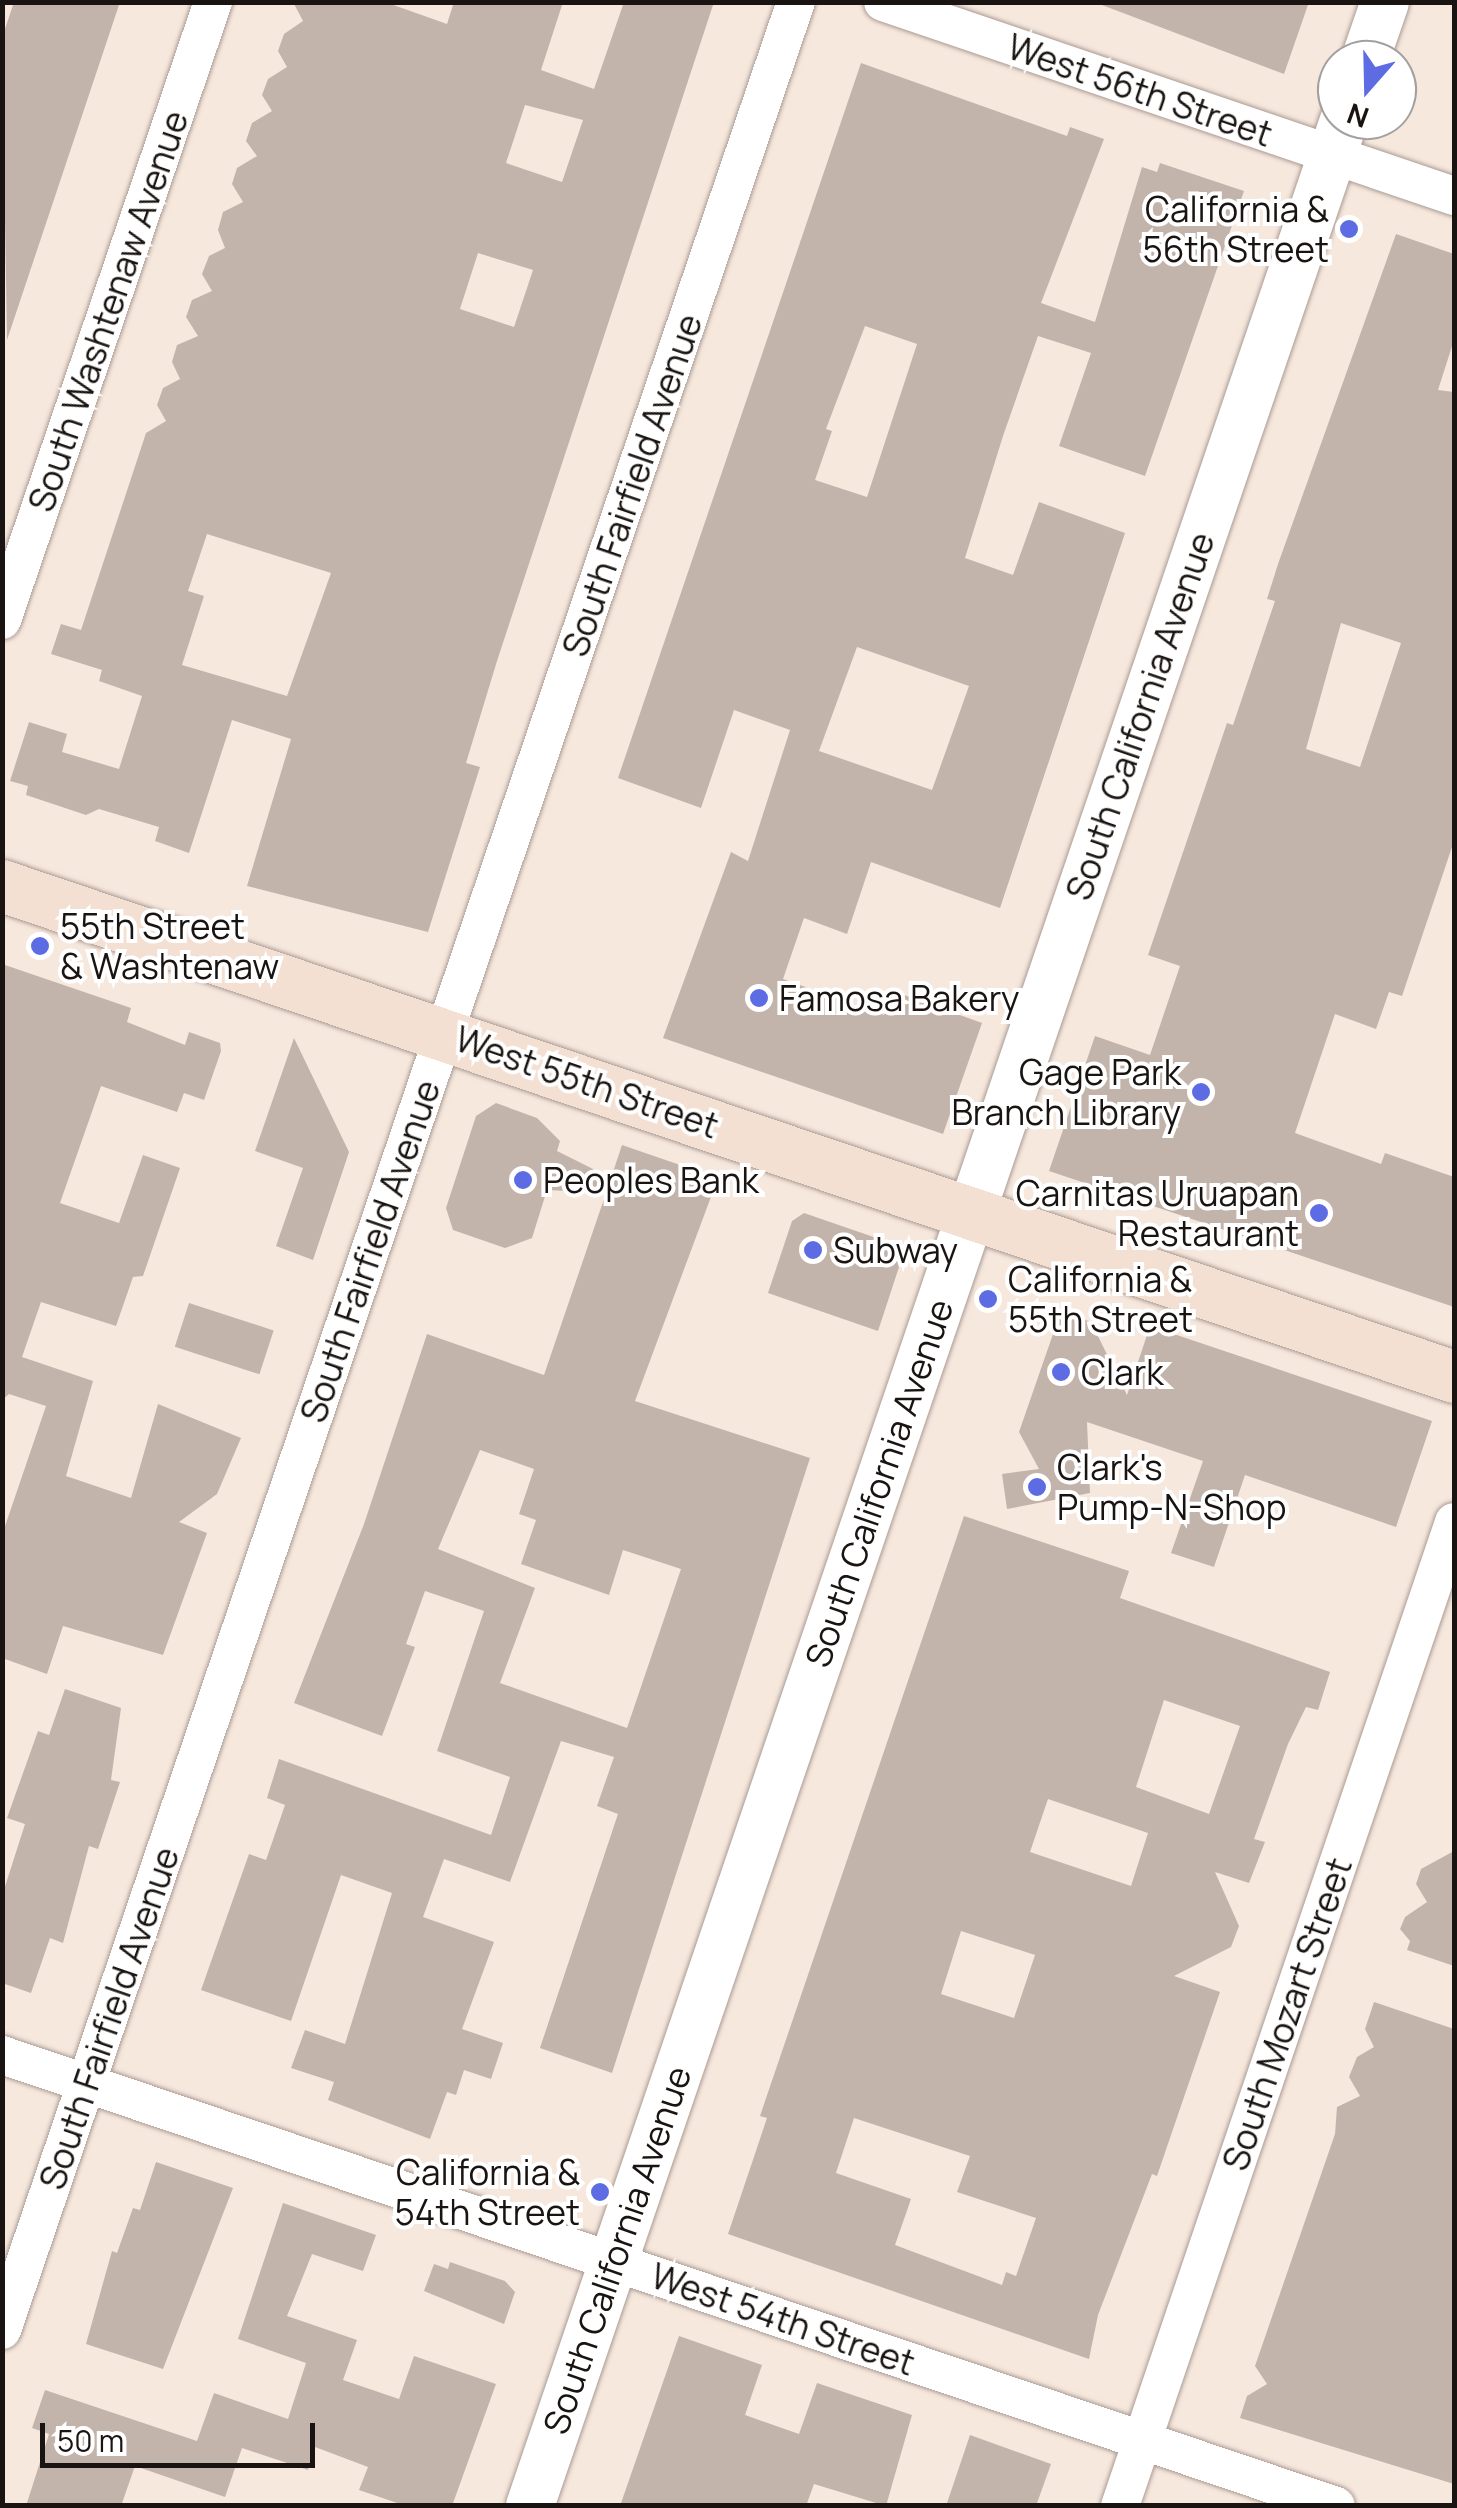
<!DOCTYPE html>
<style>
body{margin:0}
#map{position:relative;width:1457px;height:2508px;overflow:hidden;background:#f7e8de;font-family:Manrope,sans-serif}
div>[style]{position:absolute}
.building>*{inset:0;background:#c3b4ab;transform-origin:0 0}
.roads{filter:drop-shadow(0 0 2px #aa9b93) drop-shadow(0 0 2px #aa9b93)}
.minor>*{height:38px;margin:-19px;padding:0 19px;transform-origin:19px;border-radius:19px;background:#fff}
.tertiary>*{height:48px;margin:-24px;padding:0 24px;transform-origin:24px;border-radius:24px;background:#fff}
.secondary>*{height:52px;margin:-26px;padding:0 26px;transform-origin:26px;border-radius:26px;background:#f3e0d3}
.dots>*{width:28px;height:28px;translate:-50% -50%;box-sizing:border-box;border:5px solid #fff;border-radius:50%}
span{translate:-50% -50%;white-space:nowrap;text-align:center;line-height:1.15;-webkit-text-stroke:8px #fff;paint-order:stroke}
.street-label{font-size:35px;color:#191411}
.poi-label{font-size:35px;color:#191411}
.right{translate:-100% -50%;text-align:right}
.left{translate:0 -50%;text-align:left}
.frame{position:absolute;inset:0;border:5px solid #191411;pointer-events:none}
.north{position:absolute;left:1317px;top:40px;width:100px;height:100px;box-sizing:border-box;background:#fff;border:2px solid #a3a1a0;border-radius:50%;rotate:200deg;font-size:28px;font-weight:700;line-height:40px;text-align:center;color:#191411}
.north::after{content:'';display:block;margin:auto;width:35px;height:45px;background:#5e6ce3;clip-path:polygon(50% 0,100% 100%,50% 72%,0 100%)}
.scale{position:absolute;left:40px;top:2423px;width:275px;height:45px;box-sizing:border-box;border:5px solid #191411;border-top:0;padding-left:12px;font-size:30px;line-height:35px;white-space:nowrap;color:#191411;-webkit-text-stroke:8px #fff;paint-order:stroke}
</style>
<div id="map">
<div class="building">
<div style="clip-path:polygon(14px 2px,120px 2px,7px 340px,2px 38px)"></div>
<div style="clip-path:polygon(evenodd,293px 2px,385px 2px,447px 24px,454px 2px,563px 2px,541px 70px,594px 89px,624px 2px,714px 2px,497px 661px,466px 763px,480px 767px,428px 932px,247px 886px,291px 739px,232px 720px,189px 853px,155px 841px,159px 827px,99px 809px,86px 815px,26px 795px,28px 786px,10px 781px,29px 722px,67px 734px,62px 752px,119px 769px,142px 696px,99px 681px,102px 670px,51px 654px,61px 624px,81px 630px,146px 433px,166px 421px,157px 405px,163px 388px,180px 379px,172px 362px,177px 345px,198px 336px,186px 317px,192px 300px,212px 291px,202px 274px,209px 256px,225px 248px,218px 230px,223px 212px,243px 202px,232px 184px,237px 168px,257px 156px,246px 141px,252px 123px,272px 111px,262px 95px,268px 79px,287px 67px,278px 51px,284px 34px,303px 21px,293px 2px,525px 105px,583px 120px,562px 182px,506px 163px,525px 105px,293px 2px,478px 253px,533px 270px,514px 327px,460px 309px,478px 253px,293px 2px,207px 534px,331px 573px,287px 696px,182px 665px,204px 596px,188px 591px,207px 534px)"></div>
<div style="clip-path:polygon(1094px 2px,1309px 2px,1284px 74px)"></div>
<div style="clip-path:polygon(evenodd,861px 63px,1067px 136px,1070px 127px,1104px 139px,1041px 303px,1095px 322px,1142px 167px,1157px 172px,1160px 163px,1244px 191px,1145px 476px,1059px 446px,1091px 353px,1038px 336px,1003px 436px,965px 558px,1013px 575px,1039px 502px,1125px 533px,1000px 908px,871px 862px,847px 934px,804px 918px,783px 979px,884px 1015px,893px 991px,982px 1023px,943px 1134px,663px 1038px,731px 852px,748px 861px,790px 730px,734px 710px,701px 808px,618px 778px,861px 63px,865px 326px,917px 344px,867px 497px,815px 480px,832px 431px,826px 429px,865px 326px,861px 63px,857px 647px,969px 686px,932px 790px,819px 751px,857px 647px)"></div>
<div style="clip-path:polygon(evenodd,1396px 234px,1454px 254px,1454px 340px,1438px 390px,1454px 392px,1454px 841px,1402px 996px,1389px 992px,1376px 1029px,1335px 1014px,1295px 1133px,1381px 1164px,1385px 1153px,1454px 1177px,1454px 1307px,1049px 1171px,1095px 1036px,1150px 1055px,1180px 966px,1148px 955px,1227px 723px,1233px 725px,1275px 601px,1267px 599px,1278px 564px,1396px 234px,1341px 623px,1401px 643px,1360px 767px,1306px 749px,1341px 623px)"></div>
<div style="clip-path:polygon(2px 964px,131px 1008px,127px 1022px,185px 1045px,189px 1032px,220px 1043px,221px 1051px,204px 1100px,184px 1093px,177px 1112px,101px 1086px,60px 1203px,119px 1223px,143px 1155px,180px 1168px,143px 1276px,133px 1277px,116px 1326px,41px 1302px,22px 1357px,93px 1381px,66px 1476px,131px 1498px,158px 1404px,241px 1438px,217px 1494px,179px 1522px,207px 1533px,163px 1655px,63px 1626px,47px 1674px,2px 1658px,2px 1535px,46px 1406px,9px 1394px,2px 1400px)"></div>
<div style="clip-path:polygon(294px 1038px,349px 1152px,313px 1260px,276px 1246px,303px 1168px,255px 1151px)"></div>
<div style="clip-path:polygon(evenodd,496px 1103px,537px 1118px,560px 1141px,557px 1151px,611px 1178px,622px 1145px,718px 1178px,635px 1401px,810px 1458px,612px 2073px,540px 2048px,618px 1814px,597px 1806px,614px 1757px,561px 1741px,510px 1882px,444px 1859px,423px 1917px,494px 1942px,462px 2029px,503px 2043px,491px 2079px,464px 2070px,456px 2095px,447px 2092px,430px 2139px,328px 2100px,334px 2082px,291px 2068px,305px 2030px,345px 2044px,392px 1893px,341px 1875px,291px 2021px,201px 1990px,249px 1854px,266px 1860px,285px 1805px,267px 1798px,279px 1759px,491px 1835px,510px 1777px,437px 1751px,484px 1611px,425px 1591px,406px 1644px,415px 1647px,382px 1736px,294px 1703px,364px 1524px,427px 1334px,544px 1375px,606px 1193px,547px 1190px,532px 1238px,505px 1248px,453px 1230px,446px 1208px,476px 1116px,496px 1103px,480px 1450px,534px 1469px,519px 1514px,536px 1520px,521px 1564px,609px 1595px,623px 1550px,681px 1569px,627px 1728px,500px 1683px,535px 1588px,438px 1549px,480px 1450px)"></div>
<div style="clip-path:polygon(804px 1213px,888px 1242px,900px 1264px,878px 1331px,768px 1293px,792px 1221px)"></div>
<div style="left:189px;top:1303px;width:89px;height:46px;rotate:18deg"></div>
<div style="clip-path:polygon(1061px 1311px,1091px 1322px,1127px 1395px,1150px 1326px,1432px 1421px,1396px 1527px,1245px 1475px,1214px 1567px,1171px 1553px,1203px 1461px,1087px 1422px,1090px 1493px,1007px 1509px,1002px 1474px,1039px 1469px,1019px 1432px)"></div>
<div style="clip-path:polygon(evenodd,964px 1516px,1129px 1571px,1120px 1598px,1330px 1672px,1318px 1710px,1306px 1707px,1288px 1744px,1254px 1839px,1265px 1842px,1249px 1883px,1215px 1872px,1239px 1926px,1231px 1947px,1174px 1976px,1220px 1992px,1157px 2176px,1152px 2174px,1098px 2315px,1089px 2359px,728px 2234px,767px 2118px,760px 2116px,964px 1516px,1164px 1700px,1240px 1726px,1209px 1814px,1136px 1787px,1164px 1700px,964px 1516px,1048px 1799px,1148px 1833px,1131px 1886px,1030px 1852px,1048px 1799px,964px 1516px,961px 1931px,1035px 1955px,1014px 2018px,941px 1994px,961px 1931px,964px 1516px,854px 2118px,970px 2156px,957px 2192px,1036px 2218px,1016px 2276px,1006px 2272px,1002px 2285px,895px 2245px,911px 2199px,836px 2173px,854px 2118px)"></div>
<div style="clip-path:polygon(65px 1689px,121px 1708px,111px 1780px,120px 1782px,98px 1849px,89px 1846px,63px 1943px,50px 1938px,31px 1993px,2px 1983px,2px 1896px,25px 1824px,7px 1818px,38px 1731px,49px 1735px)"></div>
<div style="clip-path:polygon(1454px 1851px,1454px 1966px,1407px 1950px,1410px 1941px,1400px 1929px,1405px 1917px,1427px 1902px,1416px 1884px,1421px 1869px)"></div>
<div style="clip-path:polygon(1374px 2002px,1454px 2029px,1454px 2484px,1240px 2418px,1247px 2396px,1267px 2384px,1255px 2366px,1335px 2134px,1337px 2107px,1360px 2096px,1349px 2077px,1357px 2057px,1374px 2047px,1365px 2029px)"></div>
<div style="clip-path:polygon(156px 2162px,233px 2188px,163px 2369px,86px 2344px,112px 2251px,117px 2253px,133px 2208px,140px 2210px)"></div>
<div style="clip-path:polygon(283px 2203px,376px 2235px,363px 2271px,312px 2254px,287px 2316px,357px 2340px,343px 2380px,399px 2399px,414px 2356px,496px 2384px,452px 2506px,406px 2506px,359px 2490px,368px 2467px,315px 2447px,308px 2470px,242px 2448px,225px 2497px,135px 2466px,121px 2506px,26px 2506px,49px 2434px,32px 2428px,45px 2390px,197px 2441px,214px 2393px,288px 2419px,306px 2363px,238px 2339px)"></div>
<div style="clip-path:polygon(450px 2262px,505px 2281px,515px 2292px,504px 2324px,424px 2291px,434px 2264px,448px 2269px)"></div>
<div style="clip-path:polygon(679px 2336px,762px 2365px,745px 2415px,799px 2434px,817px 2383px,912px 2415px,886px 2506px,814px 2484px,806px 2506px,620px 2506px)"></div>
<div style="clip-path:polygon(970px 2435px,1051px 2464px,1036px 2506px,946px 2506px)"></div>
</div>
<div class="roads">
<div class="minor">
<div style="left:883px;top:2px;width:603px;rotate:18.77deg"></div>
<div style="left:2px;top:620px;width:653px;rotate:-71.15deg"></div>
<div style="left:2px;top:2055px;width:1408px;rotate:18.68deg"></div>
<div style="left:2px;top:2330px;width:2460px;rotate:-71.17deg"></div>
<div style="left:1120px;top:2506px;width:1039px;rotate:-71.25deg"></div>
</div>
<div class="tertiary">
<div style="left:1365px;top:60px;width:61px;rotate:-71deg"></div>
<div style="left:530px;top:2506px;width:2521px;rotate:-71.16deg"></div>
</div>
<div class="secondary">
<div style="left:2px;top:886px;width:1533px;rotate:18.68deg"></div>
</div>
</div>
<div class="dots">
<div style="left:1349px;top:229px;background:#5e6ce3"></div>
<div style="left:40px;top:946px;background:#5e6ce3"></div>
<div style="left:759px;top:998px;background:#5e6ce3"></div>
<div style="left:1201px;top:1092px;background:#5e6ce3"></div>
<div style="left:523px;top:1180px;background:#5e6ce3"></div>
<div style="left:1319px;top:1213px;background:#5e6ce3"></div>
<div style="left:813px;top:1250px;background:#5e6ce3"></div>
<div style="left:988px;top:1299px;background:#5e6ce3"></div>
<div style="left:1061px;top:1372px;background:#5e6ce3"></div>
<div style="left:1037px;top:1487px;background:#5e6ce3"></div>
<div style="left:600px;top:2192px;background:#5e6ce3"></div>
</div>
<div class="street-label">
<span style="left:1140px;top:90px;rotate:19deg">West 56th Street</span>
<span style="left:108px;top:311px;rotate:-71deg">South Washtenaw Avenue</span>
<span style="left:632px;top:485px;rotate:-71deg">South Fairfield Avenue</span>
<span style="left:1140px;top:716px;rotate:-71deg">South California Avenue</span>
<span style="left:587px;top:1082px;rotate:19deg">West 55th Street</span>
<span style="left:370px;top:1251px;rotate:-71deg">South Fairfield Avenue</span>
<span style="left:879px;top:1483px;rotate:-71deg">South California Avenue</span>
<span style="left:1287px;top:2014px;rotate:-71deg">South Mozart Street</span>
<span style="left:109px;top:2018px;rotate:-71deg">South Fairfield Avenue</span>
<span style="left:617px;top:2250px;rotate:-71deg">South California Avenue</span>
<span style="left:783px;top:2319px;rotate:19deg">West 54th Street</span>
</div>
<div class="poi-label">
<span class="right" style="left:1329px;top:229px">California &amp;<br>56th Street</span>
<span class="left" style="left:60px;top:946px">55th Street<br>&amp; Washtenaw</span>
<span class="left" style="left:779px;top:998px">Famosa Bakery</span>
<span class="right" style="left:1181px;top:1092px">Gage Park<br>Branch Library</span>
<span class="left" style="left:543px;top:1180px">Peoples Bank</span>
<span class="right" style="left:1299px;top:1213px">Carnitas Uruapan<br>Restaurant</span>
<span class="left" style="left:833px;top:1250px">Subway</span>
<span class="left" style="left:1008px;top:1299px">California &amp;<br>55th Street</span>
<span class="left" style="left:1081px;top:1372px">Clark</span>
<span class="left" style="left:1057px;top:1487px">Clark's<br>Pump-N-Shop</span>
<span class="right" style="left:580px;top:2192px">California &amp;<br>54th Street</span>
</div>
<div class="frame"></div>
<div class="north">N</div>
<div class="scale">50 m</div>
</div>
